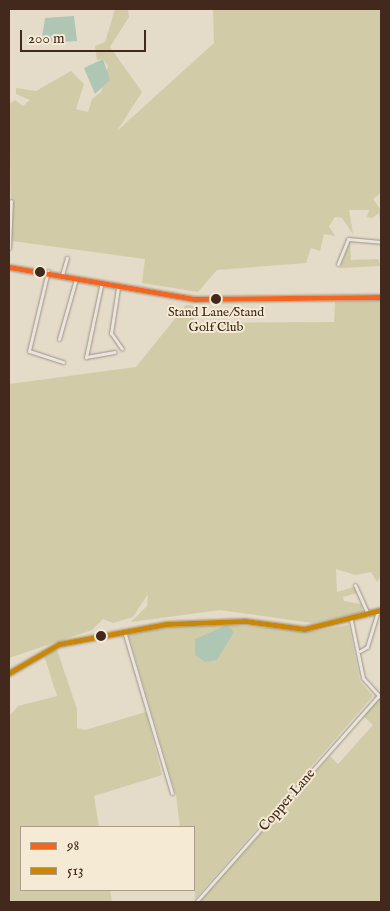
<!DOCTYPE html>
<style>
body{margin:0}
#map{position:relative;width:390px;height:911px;overflow:hidden;background:#e4dbc8;font-family:"IM FELL English",serif}
div>[style]{position:absolute}
.green>*{inset:0;background:#d1cca7}
.water>*{inset:0;background:#b0c6b5}
.roads{filter:drop-shadow(0 0 1px #9c9387) drop-shadow(0 0 1px #9c9387)}
.street>*{height:3px;margin:-1.5px;padding:0 1.5px;transform-origin:1.5px;border-radius:1.5px;background:#e9e4dc}
.secondary>*{height:4.5px;margin:-2.25px;padding:0 2.25px;transform-origin:2.25px;border-radius:2.25px;background:#e9e4dc}
.primary>*{height:5px;margin:-2.5px;padding:0 2.5px;transform-origin:2.5px;border-radius:2.5px;background:#ddd5c6}
.bus-1>*{height:5px;margin:-2.5px;padding:0 2.5px;transform-origin:2.5px;border-radius:2.5px;background:#f26522}
.bus-2>*{height:5px;margin:-2.5px;padding:0 2.5px;transform-origin:2.5px;border-radius:2.5px;background:#ca8607}
.dots>*{width:14px;height:14px;translate:-50% -50%;box-sizing:border-box;border:2px solid #f5ead4;border-radius:50%}
span{translate:-50% -50%;white-space:nowrap;text-align:center;line-height:1.15;-webkit-text-stroke:4px #f5ead4;paint-order:stroke}
.bus-label{font-size:13px;color:#43281d}
.street-label{font-size:14px;color:#43281d}
.frame{position:absolute;inset:0;border:10px solid #43281d;pointer-events:none}
.legend{position:absolute;left:20px;top:826px;width:175px;height:65px;box-sizing:border-box;background:#f5ead4;border:1px solid #ae9c8b;margin:0;padding:6px 9px;list-style:none;font-size:15px;color:#43281d}
.legend li{display:flex;align-items:center;gap:10px;height:25px}
.legend b{width:25px;border:1px solid #ae9c8b}
.scale{position:absolute;left:20px;top:30px;width:126px;height:22px;box-sizing:border-box;border:2px solid #43281d;border-top:0;padding-left:6px;font-size:15px;line-height:18px;white-space:nowrap;color:#43281d;-webkit-text-stroke:4px #f5ead4;paint-order:stroke}
</style>
<div id="map">
<div class="green">
<div style="clip-path:polygon(115px 9px,128px 9px,129px 17px,110px 47px,142px 92px,117px 131px,214px 43px,213px 9px,381px 9px,381px 193px,373px 199px,381px 210px,380px 221px,379px 213px,372px 218px,367px 217px,369px 210px,349px 210px,353px 234px,342px 218px,335px 217px,329px 226px,335px 236px,324px 234px,320px 251px,311px 248px,306px 263px,217px 270px,198px 292px,142px 283px,145px 259px,12px 241px,9px 104px,15px 100px,23px 106px,30px 100px,16px 94px,16px 88px,36px 91px,71px 71px,84px 84px,76px 109px,88px 112px,92px 99px,101px 92px,108px 66px,103px 59px,97px 60px,95px 46px,105px 42px)"></div>
<div style="clip-path:polygon(350px 241px,351px 260px,378px 259px,381px 266px,340px 268px)"></div>
<div style="clip-path:polygon(381px 300px,381px 576px,377px 582px,371px 572px,355px 575px,336px 569px,337px 592px,354px 587px,357px 593px,343px 597px,344px 601px,361px 604px,363px 612px,312px 623px,220px 610px,131px 622px,147px 606px,148px 594px,133px 617px,113px 623px,103px 619px,92px 630px,9px 658px,9px 384px,136px 367px,186px 305px,194px 306px,194px 323px,334px 322px,335px 302px)"></div>
<div style="clip-path:polygon(202px 623px,314px 631px,349px 625px,360px 681px,373px 696px,195px 899px,194px 827px,180px 827px,176px 795px,128px 633px)"></div>
<div style="clip-path:polygon(57px 650px,77px 709px,77px 728px,85px 730px,146px 712px,162px 775px,94px 796px,99px 827px,21px 827px,21px 890px,110px 890px,112px 902px,9px 902px,9px 716px,18px 706px,57px 696px,44px 655px)"></div>
<div style="clip-path:polygon(378px 700px,381px 702px,381px 902px,199px 902px,330px 756px,338px 764px,373px 725px,363px 716px)"></div>
</div>
<div class="water">
<div style="clip-path:polygon(74px 16px,77px 41px,46px 43px,42px 38px,45px 18px)"></div>
<div style="clip-path:polygon(103px 59px,110px 80px,95px 94px,84px 68px)"></div>
<div style="clip-path:polygon(227px 625px,234px 632px,217px 660px,205px 662px,195px 655px,195px 639px)"></div>
</div>
<div class="roads">
<div class="street">
<div style="left:9px;top:248px;width:47px;rotate:-87.6deg"></div>
<div style="left:338px;top:264px;width:27px;rotate:-68deg"></div>
<div style="left:348px;top:239px;width:33px;rotate:5deg"></div>
<div style="left:48px;top:271px;width:82px;rotate:103.4deg"></div>
<div style="left:29px;top:351px;width:36px;rotate:18deg"></div>
<div style="left:62px;top:275px;width:18px;rotate:-74deg"></div>
<div style="left:101px;top:286px;width:73px;rotate:101.9deg"></div>
<div style="left:86px;top:357px;width:29px;rotate:-10deg"></div>
<div style="left:118px;top:288px;width:46px;rotate:98.8deg"></div>
<div style="left:111px;top:333px;width:19px;rotate:55deg"></div>
<div style="left:59px;top:339px;width:62px;rotate:-74.2deg"></div>
<div style="left:355px;top:585px;width:32px;rotate:66deg"></div>
<div style="left:351px;top:620px;width:59px;rotate:78.3deg"></div>
<div style="left:363px;top:678px;width:27px;rotate:48deg"></div>
<div style="left:124px;top:631px;width:169px;rotate:73.5deg"></div>
<div style="left:360px;top:651px;width:8px;rotate:-30deg"></div>
<div style="left:367px;top:647px;width:38px;rotate:-73deg"></div>
<div style="left:196px;top:902px;width:275px;rotate:-48.5deg"></div>
</div>
<div class="secondary">
<div style="left:9px;top:267px;width:188px;rotate:9.8deg"></div>
<div style="left:194px;top:299px;width:187px;rotate:-0.6deg"></div>
</div>
<div class="primary">
<div style="left:9px;top:673px;width:58px;rotate:-30.1deg"></div>
<div style="left:59px;top:644px;width:109px;rotate:-10.6deg"></div>
<div style="left:166px;top:624px;width:79px;rotate:-2.2deg"></div>
<div style="left:245px;top:621px;width:60px;rotate:7.7deg"></div>
<div style="left:304px;top:629px;width:79px;rotate:-13.9deg"></div>
</div>
</div>
<div class="bus-1">
<div style="left:9px;top:267px;width:188px;rotate:9.8deg"></div>
<div style="left:194px;top:299px;width:187px;rotate:-0.6deg"></div>
</div>
<div class="bus-2">
<div style="left:9px;top:673px;width:58px;rotate:-30.1deg"></div>
<div style="left:59px;top:644px;width:109px;rotate:-10.6deg"></div>
<div style="left:166px;top:624px;width:79px;rotate:-2.2deg"></div>
<div style="left:245px;top:621px;width:60px;rotate:7.7deg"></div>
<div style="left:304px;top:629px;width:79px;rotate:-13.9deg"></div>
</div>
<div class="dots">
<div style="left:40px;top:272px;background:#43281d"></div>
<div style="left:216px;top:299px;background:#43281d"></div>
<div style="left:101px;top:636px;background:#43281d"></div>
</div>
<div class="bus-label">
<span style="left:216px;top:321px">Stand Lane/Stand<br>Golf Club</span>
</div>
<div class="street-label">
<span style="left:287px;top:800px;rotate:-49deg">Copper Lane</span>
</div>
<div class="frame"></div>
<ul class="legend">
<li><b style="height:6px;background:#f26522"></b>98</li>
<li><b style="height:6px;background:#ca8607"></b>513</li>
</ul>
<div class="scale">200 m</div>
</div>
